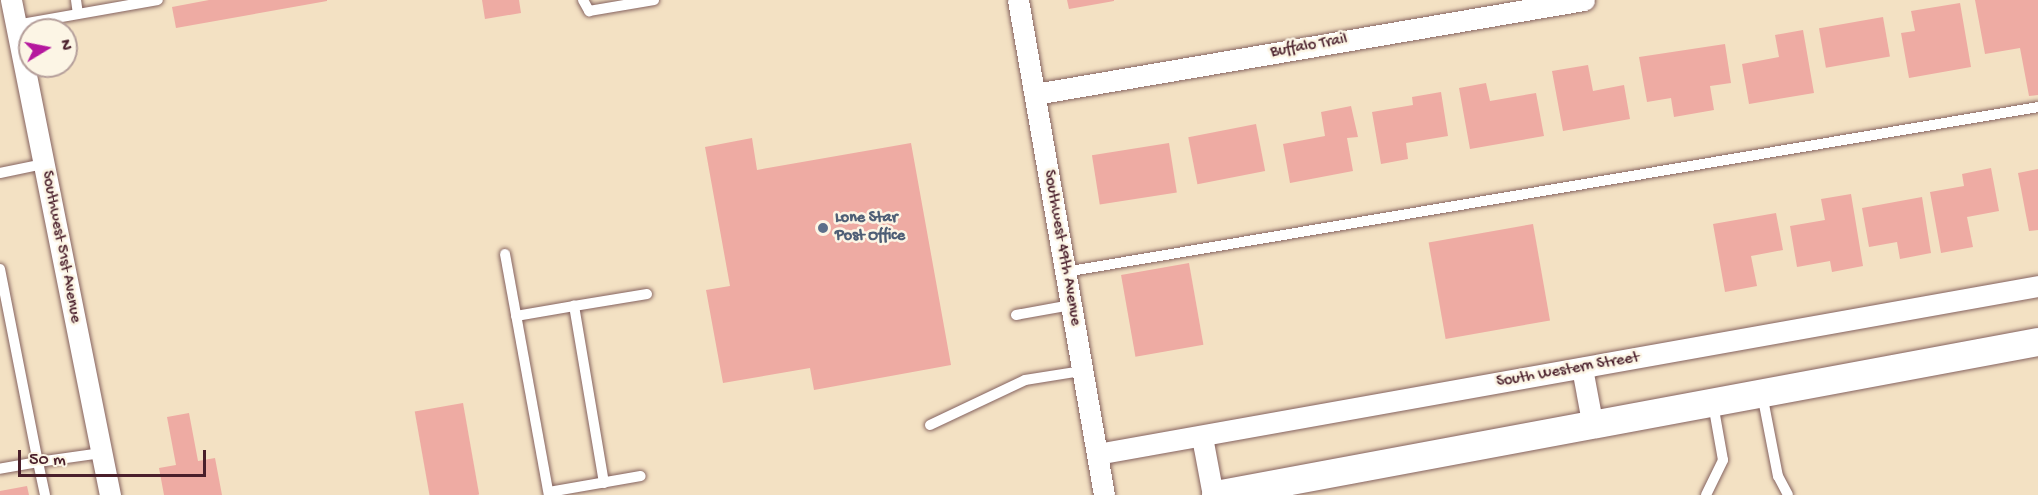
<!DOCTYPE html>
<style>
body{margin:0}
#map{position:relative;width:2038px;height:495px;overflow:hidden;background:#f3e1c3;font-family:"Gochi Hand",sans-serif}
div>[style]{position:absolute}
.building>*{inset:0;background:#eeaba3;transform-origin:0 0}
.roads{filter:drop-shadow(0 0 2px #856360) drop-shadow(0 0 2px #856360)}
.service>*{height:10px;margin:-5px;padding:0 5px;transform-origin:5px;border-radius:5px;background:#fff}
.minor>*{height:21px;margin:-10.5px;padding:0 10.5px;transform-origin:10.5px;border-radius:10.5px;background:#fff}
.secondary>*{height:28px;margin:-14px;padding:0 14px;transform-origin:14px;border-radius:14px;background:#fff}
.dots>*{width:16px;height:16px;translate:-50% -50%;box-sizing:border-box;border:3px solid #fcf5e5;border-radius:50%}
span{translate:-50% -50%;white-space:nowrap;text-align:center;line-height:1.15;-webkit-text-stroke:5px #fcf5e5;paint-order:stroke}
.street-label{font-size:16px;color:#4a1f2b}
.service-label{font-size:16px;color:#4e5e75;font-weight:700}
.left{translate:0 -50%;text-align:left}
.north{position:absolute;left:18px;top:18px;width:60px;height:60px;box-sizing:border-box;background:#fcf5e5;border:2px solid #b59f9b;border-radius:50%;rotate:80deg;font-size:16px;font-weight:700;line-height:24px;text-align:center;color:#4a1f2b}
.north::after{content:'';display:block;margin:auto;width:21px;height:27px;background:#b5179e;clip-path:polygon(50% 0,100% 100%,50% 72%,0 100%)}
.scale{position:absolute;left:18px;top:450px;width:188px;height:27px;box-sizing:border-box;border:3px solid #4a1f2b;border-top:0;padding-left:8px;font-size:18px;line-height:21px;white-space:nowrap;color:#4a1f2b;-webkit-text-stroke:4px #fcf5e5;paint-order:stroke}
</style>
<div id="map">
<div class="building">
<div style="clip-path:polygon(209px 0,327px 0,327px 1px,176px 28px,172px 7px)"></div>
<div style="clip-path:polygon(482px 0,519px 0,521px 13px,485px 19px)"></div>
<div style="clip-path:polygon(1067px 0,1114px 0,1114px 1px,1069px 9px)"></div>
<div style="clip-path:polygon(1975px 0,2038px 0,2038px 95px,2029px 96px,2020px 48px,1985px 54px)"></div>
<div style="clip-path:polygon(1960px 3px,1971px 67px,1909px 78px,1901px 33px,1915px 31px,1911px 11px)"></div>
<div style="left:1883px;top:17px;width:40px;height:65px;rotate:80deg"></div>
<div style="clip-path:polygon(1803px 30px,1814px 93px,1749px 104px,1742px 64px,1779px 57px,1775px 35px)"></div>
<div style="clip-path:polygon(1725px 44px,1731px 83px,1710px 86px,1714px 110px,1674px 117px,1671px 98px,1647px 102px,1639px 57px)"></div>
<div style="clip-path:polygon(1588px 65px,1593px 91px,1624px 85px,1630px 119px,1563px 131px,1552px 71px)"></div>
<div style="clip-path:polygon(1486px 83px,1490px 101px,1536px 93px,1544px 136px,1470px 149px,1459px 88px)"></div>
<div style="clip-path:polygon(1441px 92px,1448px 136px,1406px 143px,1408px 159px,1381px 164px,1372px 112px,1413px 105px,1412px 97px)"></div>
<div style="clip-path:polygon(1351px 106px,1358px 137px,1347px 138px,1353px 171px,1290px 183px,1283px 144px,1325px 136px,1321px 112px)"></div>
<div style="left:1256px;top:124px;width:48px;height:69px;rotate:79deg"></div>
<div style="clip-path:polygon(752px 138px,757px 170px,911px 143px,951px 365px,814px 390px,810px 368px,723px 383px,706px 290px,730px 286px,705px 147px)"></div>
<div style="left:1169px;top:143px;width:50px;height:78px;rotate:81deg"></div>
<div style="clip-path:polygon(1991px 168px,1999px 211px,1967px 217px,1973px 247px,1941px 253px,1930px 192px,1964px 186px,1962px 174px)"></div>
<div style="clip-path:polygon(2038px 169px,2038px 230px,2029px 231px,2018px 173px)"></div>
<div style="clip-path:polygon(1851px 194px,1863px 266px,1832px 272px,1830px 261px,1797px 267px,1790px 226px,1825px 220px,1821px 199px)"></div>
<div style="clip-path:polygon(1922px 197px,1931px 253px,1900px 259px,1897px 242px,1869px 247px,1862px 208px)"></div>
<div style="clip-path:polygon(1776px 213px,1783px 250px,1751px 256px,1757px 286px,1725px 292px,1713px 224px)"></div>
<div style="left:1533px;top:224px;width:98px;height:106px;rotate:80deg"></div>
<div style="left:1189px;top:263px;width:83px;height:69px;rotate:80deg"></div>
<div style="left:463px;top:403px;width:93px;height:49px;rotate:80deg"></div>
<div style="clip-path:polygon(189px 413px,198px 461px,215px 458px,222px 495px,164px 495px,159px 468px,176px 465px,167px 417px)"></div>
<div style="clip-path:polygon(27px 486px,29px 495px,0 495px,0 491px)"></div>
</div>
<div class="roads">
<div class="service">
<div style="left:76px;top:0;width:14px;rotate:82deg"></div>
<div style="left:583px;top:0;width:13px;rotate:61deg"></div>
<div style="left:589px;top:11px;width:66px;rotate:-9.6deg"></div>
<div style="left:16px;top:25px;width:144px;rotate:-10deg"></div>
<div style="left:0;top:173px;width:45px;rotate:-11.6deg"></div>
<div style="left:505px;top:254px;width:245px;rotate:79.7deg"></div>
<div style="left:0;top:269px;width:197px;rotate:78.9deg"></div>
<div style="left:38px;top:462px;width:39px;rotate:170deg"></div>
<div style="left:1065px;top:272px;width:987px;rotate:-9.62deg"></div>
<div style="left:1016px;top:315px;width:56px;rotate:-10.3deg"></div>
<div style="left:516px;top:316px;width:59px;rotate:-9.8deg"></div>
<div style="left:1762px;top:394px;width:84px;rotate:79deg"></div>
<div style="left:1778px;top:476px;width:21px;rotate:62deg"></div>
<div style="left:930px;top:425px;width:105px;rotate:-25.3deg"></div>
<div style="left:1025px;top:380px;width:58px;rotate:-9deg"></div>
<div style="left:604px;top:483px;width:180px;rotate:-99.6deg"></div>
<div style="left:574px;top:306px;width:74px;rotate:-9.3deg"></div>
<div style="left:549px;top:492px;width:93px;rotate:-9.9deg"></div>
<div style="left:45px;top:495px;width:34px;rotate:-102deg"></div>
<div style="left:38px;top:462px;width:64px;rotate:-8.1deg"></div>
<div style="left:1706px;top:495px;width:39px;rotate:-64deg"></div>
<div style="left:1723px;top:460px;width:57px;rotate:-100.1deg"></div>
</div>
<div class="minor">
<div style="left:11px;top:0;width:505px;rotate:78.69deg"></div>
<div style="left:1018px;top:0;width:502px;rotate:80.14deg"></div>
<div style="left:1035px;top:94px;width:557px;rotate:-9.72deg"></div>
<div style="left:1582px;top:368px;width:60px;rotate:79.4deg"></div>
<div style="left:1202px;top:437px;width:59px;rotate:79.3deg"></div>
<div style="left:1097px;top:454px;width:956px;rotate:-10.12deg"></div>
</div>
<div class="secondary">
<div style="left:1216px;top:495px;width:836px;rotate:-10.54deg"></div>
</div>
</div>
<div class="dots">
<div style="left:823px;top:228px;background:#5c6f8a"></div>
</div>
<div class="street-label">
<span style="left:1309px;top:47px;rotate:-10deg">Buffalo Trail</span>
<span style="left:60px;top:247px;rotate:79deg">Southwest 51st Avenue</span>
<span style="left:1061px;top:248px;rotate:80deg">Southwest 49th Avenue</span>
<span style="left:1568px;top:371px;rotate:-10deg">South Western Street</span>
</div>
<div class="service-label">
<span class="left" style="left:835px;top:228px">Lone Star<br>Post Office</span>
</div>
<div class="north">N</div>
<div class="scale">50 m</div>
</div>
